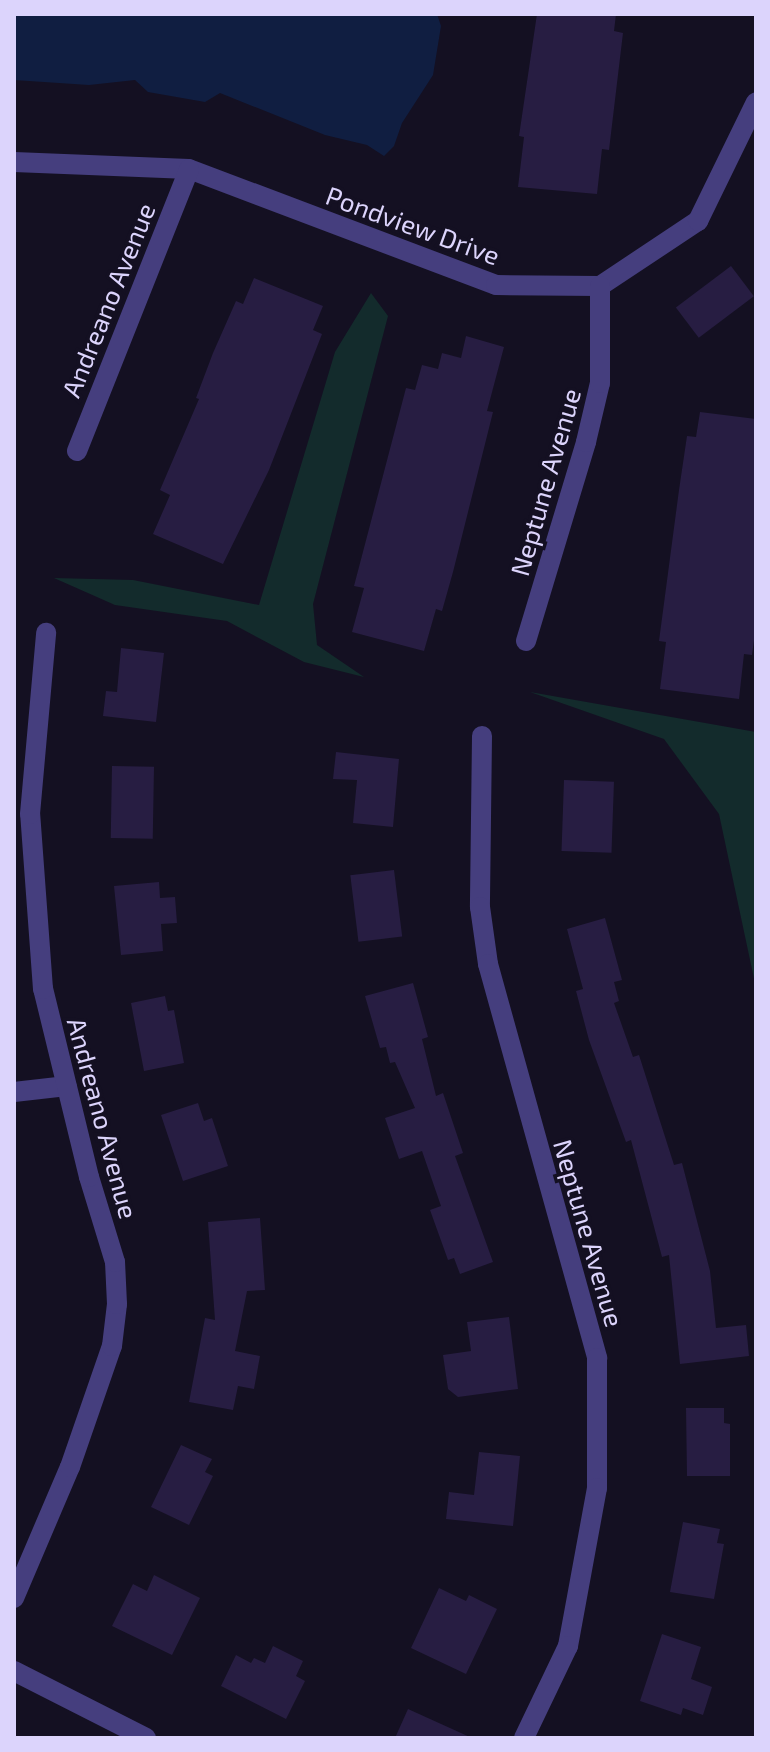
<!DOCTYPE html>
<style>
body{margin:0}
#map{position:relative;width:770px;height:1752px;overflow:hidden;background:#141022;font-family:"Exo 2",sans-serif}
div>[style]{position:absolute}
.green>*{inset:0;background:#132b2c}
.water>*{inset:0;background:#101e41}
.building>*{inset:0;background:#271d42;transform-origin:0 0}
.minor>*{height:20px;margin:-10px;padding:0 10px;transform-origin:10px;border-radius:10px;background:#453e7e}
span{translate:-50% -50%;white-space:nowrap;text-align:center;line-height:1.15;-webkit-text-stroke:7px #141022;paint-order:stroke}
.street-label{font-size:26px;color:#dcd4fc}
.frame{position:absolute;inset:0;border:16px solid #dcd4fc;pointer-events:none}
</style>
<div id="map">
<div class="green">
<div style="clip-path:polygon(371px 293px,388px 316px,313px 604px,317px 645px,364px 677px,304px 662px,227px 621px,115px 605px,54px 578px,133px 580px,259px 605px,335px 352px)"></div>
<div style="clip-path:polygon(530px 692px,756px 732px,756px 988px,719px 814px,664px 739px)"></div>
</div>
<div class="water">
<div style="clip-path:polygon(14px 14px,437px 14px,441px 26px,433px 75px,402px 123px,394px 146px,384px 156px,367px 145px,325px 135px,220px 93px,205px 102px,148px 92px,135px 80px,89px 85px,14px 80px)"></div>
</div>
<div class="building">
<div style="clip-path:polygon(537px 14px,616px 14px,614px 31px,623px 33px,609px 150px,602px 149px,597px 194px,518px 187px,524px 137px,519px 136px)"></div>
<div style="left:731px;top:266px;width:38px;height:69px;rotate:53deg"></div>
<div style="clip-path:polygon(254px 278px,323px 306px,313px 330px,322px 334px,269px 470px,223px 564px,153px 534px,170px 495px,160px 490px,199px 399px,196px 398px,213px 353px,236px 301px,243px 304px)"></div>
<div style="clip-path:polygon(466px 336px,504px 347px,487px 411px,493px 412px,453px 572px,442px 611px,436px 609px,424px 651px,352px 632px,364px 588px,354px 586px,406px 388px,415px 390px,422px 365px,438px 369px,442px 353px,461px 358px)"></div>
<div style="clip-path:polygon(700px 412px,756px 419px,756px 625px,752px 655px,744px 654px,739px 699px,660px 689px,666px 642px,659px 641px,679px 490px,687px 436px,696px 437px)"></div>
<div style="clip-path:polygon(121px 648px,164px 653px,156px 722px,103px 716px,106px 691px,117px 692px)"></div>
<div style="clip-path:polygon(336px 752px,399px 759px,393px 827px,353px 823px,357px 780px,333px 779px)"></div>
<div style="left:112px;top:766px;width:42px;height:72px;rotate:1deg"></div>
<div style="left:564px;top:780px;width:50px;height:71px;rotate:2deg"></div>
<div style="left:394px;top:870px;width:67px;height:44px;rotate:83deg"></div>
<div style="clip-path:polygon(159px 882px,160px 898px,175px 897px,177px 923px,161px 924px,163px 951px,121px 955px,114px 886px)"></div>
<div style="clip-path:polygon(605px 918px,622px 980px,614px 982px,619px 1001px,614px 1003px,633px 1057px,639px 1055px,674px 1165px,682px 1163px,710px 1271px,716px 1328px,746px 1325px,749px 1356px,680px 1364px,669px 1255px,662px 1257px,631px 1140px,626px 1142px,589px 1040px,576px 991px,583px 989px,567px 929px)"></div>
<div style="clip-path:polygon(413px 983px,428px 1037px,422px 1039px,436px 1096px,443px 1093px,463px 1153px,455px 1156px,493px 1262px,460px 1274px,454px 1258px,448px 1260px,430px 1210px,441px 1206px,422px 1151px,399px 1159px,385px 1118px,415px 1108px,395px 1062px,390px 1063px,386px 1047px,380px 1048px,365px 996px)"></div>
<div style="clip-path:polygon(165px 996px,168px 1011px,174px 1010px,184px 1063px,144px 1071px,131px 1003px)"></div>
<div style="clip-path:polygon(198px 1103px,204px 1121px,212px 1118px,228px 1166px,183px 1181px,161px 1115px)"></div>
<div style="clip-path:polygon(260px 1218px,265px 1290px,247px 1291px,235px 1351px,260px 1356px,254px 1389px,238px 1386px,233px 1410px,189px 1402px,205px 1318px,215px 1320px,208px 1222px)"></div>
<div style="clip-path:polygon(509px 1317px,518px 1389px,458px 1397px,448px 1389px,443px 1355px,471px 1351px,467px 1322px)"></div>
<div style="clip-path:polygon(686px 1408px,724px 1408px,724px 1423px,730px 1424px,730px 1476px,687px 1476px)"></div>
<div style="clip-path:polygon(181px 1445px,212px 1459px,205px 1472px,213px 1476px,189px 1525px,151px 1507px)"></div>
<div style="clip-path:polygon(479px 1452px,520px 1456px,513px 1526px,446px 1519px,449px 1492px,474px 1495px)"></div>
<div style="clip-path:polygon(683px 1522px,720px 1529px,717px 1543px,724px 1544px,714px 1599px,670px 1592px)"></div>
<div style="clip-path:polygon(154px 1575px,200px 1598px,172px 1655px,112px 1626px,133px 1584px,147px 1591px)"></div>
<div style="clip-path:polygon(439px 1588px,466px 1601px,469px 1595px,497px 1609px,466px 1674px,411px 1648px)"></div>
<div style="clip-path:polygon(662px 1634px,701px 1647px,691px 1679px,712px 1687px,703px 1715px,683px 1708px,681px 1715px,640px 1701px)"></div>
<div style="clip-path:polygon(273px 1646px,303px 1661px,296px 1676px,305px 1681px,286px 1719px,221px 1686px,236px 1655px,251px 1663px,254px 1658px,265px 1663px)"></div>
<div style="clip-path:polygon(408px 1709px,472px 1738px,395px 1738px)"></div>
</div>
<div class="minor">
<div style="left:14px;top:162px;width:175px;rotate:2.3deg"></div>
<div style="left:189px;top:169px;width:328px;rotate:20.7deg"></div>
<div style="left:496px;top:285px;width:104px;rotate:0.6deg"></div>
<div style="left:600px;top:286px;width:118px;rotate:-33.6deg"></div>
<div style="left:698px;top:221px;width:132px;rotate:-64deg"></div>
<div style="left:77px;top:451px;width:303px;rotate:-68.3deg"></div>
<div style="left:526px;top:641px;width:208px;rotate:-73.2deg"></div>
<div style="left:586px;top:442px;width:61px;rotate:-76.7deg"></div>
<div style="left:600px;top:383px;width:97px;rotate:-90deg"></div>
<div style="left:482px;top:736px;width:171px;rotate:90.7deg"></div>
<div style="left:480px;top:907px;width:58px;rotate:82deg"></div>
<div style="left:488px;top:964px;width:409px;rotate:74.5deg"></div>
<div style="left:597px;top:1358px;width:130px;rotate:90deg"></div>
<div style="left:597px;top:1488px;width:161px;rotate:100.4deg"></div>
<div style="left:568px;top:1646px;width:102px;rotate:115.6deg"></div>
<div style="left:14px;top:1092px;width:53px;rotate:-6.5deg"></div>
<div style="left:14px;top:1598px;width:142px;rotate:-66.9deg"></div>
<div style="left:70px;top:1467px;width:128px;rotate:-70.9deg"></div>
<div style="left:112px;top:1346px;width:42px;rotate:-83.2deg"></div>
<div style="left:117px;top:1304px;width:42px;rotate:-92.7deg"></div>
<div style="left:115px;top:1262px;width:89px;rotate:-107deg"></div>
<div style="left:89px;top:1177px;width:194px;rotate:-103.7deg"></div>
<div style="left:43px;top:989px;width:175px;rotate:-94.2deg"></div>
<div style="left:30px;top:814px;width:182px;rotate:-84.9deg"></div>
<div style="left:14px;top:1671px;width:148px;rotate:26.9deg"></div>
</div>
<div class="street-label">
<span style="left:413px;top:225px;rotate:20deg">Pondview Drive</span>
<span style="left:108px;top:300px;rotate:-68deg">Andreano Avenue</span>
<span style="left:545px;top:482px;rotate:-74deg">Neptune Avenue</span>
<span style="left:103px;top:1118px;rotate:75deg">Andreano Avenue</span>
<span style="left:589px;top:1233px;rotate:74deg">Neptune Avenue</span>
</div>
<div class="frame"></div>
</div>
